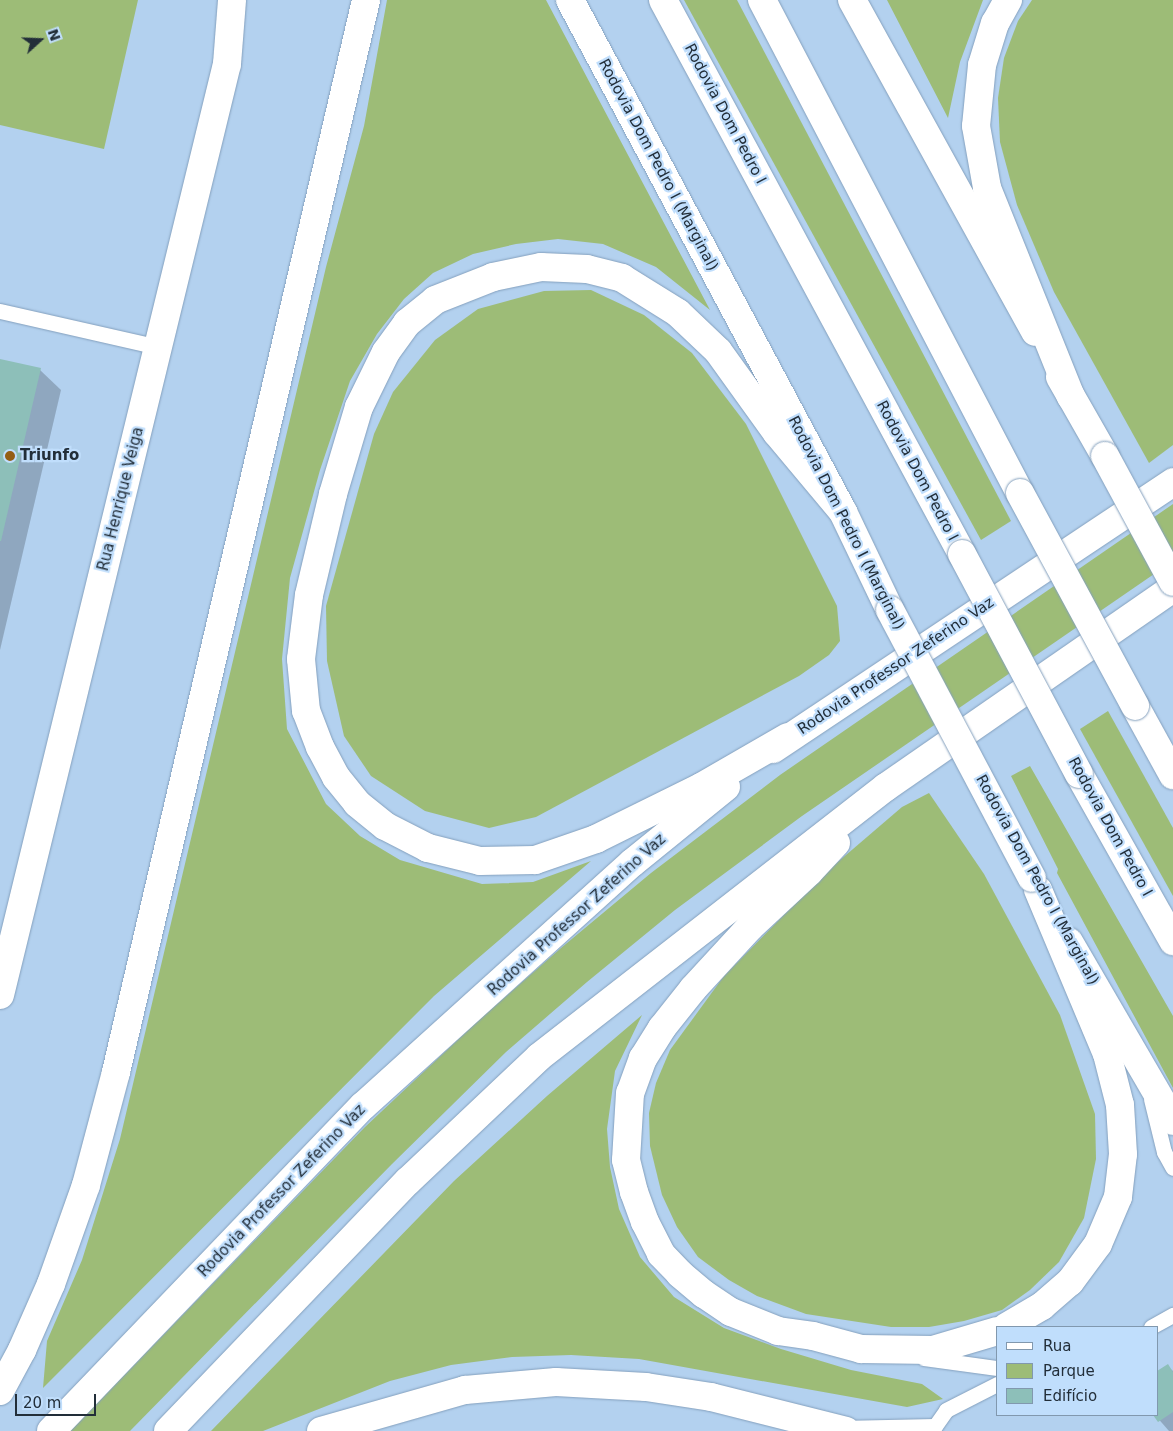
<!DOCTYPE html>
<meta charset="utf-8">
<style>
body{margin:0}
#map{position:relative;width:1173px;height:1431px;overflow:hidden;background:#b3d1ef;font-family:"DejaVu Sans",sans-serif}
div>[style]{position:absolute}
.green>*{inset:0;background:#9dbc77}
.shadow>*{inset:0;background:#0003}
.building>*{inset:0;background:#8dbfb9}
.roads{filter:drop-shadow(0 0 1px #84a0bd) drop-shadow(0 0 1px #84a0bd)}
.service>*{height:15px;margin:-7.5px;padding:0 7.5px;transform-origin:7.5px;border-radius:7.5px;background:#fff}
.minor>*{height:28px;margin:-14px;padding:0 14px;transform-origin:14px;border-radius:14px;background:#fff}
.trunk>*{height:28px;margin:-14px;padding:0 14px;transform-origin:14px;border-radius:14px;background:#fff}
.motorway>*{height:28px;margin:-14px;padding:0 14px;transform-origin:14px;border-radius:14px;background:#fff}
.bridges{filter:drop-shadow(0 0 1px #84a0bd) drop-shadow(0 0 1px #84a0bd)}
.trunk-bridge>*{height:28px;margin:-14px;padding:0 14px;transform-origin:14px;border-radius:14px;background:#fff}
.motorway-bridge>*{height:28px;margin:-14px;padding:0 14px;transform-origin:14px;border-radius:14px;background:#fff}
.dots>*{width:14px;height:14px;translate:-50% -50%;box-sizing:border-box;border:2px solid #c0defc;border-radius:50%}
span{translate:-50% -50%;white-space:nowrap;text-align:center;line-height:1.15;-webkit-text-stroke:4.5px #c0defc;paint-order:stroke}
.street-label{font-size:15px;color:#222e39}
.poi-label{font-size:15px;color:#222e39;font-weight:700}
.left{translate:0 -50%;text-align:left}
.legend{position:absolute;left:996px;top:1326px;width:162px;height:90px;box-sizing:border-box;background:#c0defc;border:1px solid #8198ae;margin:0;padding:6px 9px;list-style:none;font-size:15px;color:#222e39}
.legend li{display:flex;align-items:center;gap:10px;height:25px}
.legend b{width:25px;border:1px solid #8198ae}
.north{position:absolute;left:15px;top:15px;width:50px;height:50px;-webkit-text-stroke:4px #c0defc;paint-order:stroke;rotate:70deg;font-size:14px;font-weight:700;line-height:20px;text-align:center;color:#222e39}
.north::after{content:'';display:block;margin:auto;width:18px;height:22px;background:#222e39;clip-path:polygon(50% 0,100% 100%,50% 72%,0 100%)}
.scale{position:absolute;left:15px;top:1394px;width:81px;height:22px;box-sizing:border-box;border:2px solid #222e39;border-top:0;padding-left:6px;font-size:15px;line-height:18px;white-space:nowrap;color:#222e39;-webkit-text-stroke:4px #c0defc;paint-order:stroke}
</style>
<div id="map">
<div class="green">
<div style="clip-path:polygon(0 0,138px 0,104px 149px,0 125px)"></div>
<div style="clip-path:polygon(387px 0,546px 0,710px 310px,656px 267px,603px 244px,558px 239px,516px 244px,473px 254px,433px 273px,404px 299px,377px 334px,350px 381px,320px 470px,290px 578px,282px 659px,287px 729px,326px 804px,360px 836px,400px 860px,482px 884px,533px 882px,591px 861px,434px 996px,43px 1388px,47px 1341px,82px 1260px,120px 1139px,326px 267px,364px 126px)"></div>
<div style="clip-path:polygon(684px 0,737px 0,1011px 521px,981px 540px)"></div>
<div style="clip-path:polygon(887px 0,983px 0,960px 62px,948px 118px)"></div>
<div style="clip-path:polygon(1032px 0,1173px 0,1173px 445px,1149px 463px,1054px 292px,1017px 205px,1000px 142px,998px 98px,1004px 58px,1018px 21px)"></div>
<div style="clip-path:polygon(591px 290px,644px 315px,692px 353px,746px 424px,837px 606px,840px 641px,829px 655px,799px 676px,536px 817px,489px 828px,425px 811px,371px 776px,344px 736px,327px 661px,326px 606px,374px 434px,393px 392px,435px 340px,478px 309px,544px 291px)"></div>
<div style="clip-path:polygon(1173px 504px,1173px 561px,802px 816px,675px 910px,587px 982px,506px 1052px,392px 1164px,130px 1431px,70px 1431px,365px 1127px,481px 1018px,561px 948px,651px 873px,780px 775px)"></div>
<div style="clip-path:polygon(1108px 711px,1173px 828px,1173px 896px,1080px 729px)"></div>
<div style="clip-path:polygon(1030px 766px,1173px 1016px,1173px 1088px,1057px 873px,1058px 869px,1011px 776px)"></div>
<div style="clip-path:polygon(929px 793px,984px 874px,1060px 1015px,1095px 1114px,1096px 1159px,1084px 1218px,1059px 1262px,1030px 1290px,1002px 1310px,964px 1321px,929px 1327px,891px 1327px,806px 1314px,757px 1296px,729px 1280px,698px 1257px,677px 1227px,662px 1195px,650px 1146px,649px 1113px,656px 1083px,670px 1050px,724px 976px,825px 873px,902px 807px)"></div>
<div style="clip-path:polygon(642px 1015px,615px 1071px,607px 1129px,610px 1167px,619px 1209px,640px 1257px,674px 1297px,724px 1328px,781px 1349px,851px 1370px,922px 1384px,943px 1399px,907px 1407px,639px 1359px,571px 1355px,512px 1357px,451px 1365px,390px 1381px,263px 1431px,211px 1431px,454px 1181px,547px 1096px)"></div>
</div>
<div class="shadow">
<div style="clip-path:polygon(0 360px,40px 370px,61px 390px,0 650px)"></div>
<div style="clip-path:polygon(1167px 1366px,1173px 1371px,1173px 1431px,1169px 1431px,1155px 1415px,1157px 1415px,1157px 1373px)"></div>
</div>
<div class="building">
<div style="clip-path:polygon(0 359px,41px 368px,1px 541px,0 541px)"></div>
<div style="clip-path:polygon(1168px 1364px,1173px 1372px,1173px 1412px,1158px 1422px,1153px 1415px,1157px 1415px,1157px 1371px)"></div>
</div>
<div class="roads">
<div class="service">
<div style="left:0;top:311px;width:162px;rotate:12.8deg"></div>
<div style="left:1151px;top:1099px;width:55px;rotate:76.2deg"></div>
<div style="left:1164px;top:1152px;width:18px;rotate:61deg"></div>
<div style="left:1151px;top:1327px;width:25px;rotate:-29deg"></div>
<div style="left:924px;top:1358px;width:74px;rotate:7.8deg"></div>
<div style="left:840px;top:1428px;width:95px;rotate:-1.2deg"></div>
<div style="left:935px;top:1426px;width:19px;rotate:-55deg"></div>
<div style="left:946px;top:1410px;width:57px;rotate:-27deg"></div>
</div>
<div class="minor">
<div style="left:0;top:995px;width:958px;rotate:-76.3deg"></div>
<div style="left:227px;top:64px;width:64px;rotate:-85.5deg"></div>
</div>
<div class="trunk">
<div style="left:570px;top:0;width:580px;rotate:61.93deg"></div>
<div style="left:843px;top:512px;width:109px;rotate:64.4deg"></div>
<div style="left:852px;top:0;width:379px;rotate:61.1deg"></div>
<div style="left:1060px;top:377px;width:91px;rotate:60.3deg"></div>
<div style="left:1069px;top:942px;width:207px;rotate:59.8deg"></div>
</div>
<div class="motorway">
<div style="left:663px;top:0;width:630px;rotate:61.64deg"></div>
<div style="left:762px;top:0;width:556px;rotate:62.38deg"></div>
<div style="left:1008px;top:0;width:26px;rotate:119deg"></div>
<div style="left:995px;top:23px;width:44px;rotate:107.2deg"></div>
<div style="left:982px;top:65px;width:61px;rotate:95.6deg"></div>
<div style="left:976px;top:126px;width:63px;rotate:79.9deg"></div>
<div style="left:987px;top:188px;width:225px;rotate:68.1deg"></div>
<div style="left:1135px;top:706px;width:79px;rotate:61.2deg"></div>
<div style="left:788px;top:737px;width:100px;rotate:150.1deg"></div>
<div style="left:701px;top:787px;width:117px;rotate:153.7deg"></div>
<div style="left:596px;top:839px;width:65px;rotate:161deg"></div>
<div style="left:535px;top:860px;width:55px;rotate:179deg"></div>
<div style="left:480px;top:861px;width:54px;rotate:-166deg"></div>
<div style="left:428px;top:848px;width:48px;rotate:-152.9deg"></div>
<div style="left:385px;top:826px;width:36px;rotate:-141deg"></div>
<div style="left:357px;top:803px;width:33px;rotate:-129deg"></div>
<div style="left:336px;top:777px;width:34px;rotate:-118deg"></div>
<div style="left:320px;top:747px;width:39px;rotate:-111deg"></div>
<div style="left:306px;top:711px;width:52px;rotate:-95.5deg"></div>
<div style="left:301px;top:659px;width:64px;rotate:-82.9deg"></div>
<div style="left:309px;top:595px;width:104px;rotate:-76.6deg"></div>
<div style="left:333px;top:494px;width:91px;rotate:-73.4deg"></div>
<div style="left:359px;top:407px;width:61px;rotate:-63.9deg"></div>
<div style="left:386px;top:352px;width:36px;rotate:-54deg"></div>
<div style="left:407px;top:323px;width:36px;rotate:-39deg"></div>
<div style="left:435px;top:300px;width:62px;rotate:-21.6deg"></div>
<div style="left:493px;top:277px;width:49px;rotate:-11.8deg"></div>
<div style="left:541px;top:267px;width:46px;rotate:2.5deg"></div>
<div style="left:587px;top:269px;width:36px;rotate:14deg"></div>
<div style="left:622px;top:278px;width:66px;rotate:32deg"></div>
<div style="left:678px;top:313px;width:55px;rotate:43.5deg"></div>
<div style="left:718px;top:351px;width:101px;rotate:54.3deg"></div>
<div style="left:777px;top:433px;width:103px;rotate:50.1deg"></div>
<div style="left:773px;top:749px;width:481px;rotate:-33.7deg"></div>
<div style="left:1079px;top:774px;width:192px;rotate:60.6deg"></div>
<div style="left:836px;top:843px;width:40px;rotate:133deg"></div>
<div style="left:809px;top:872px;width:81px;rotate:137deg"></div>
<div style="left:750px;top:927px;width:84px;rotate:132.6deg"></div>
<div style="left:693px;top:989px;width:50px;rotate:128.5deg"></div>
<div style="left:662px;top:1028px;width:36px;rotate:122deg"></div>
<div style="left:643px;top:1058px;width:37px;rotate:110deg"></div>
<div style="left:630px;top:1093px;width:67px;rotate:93.4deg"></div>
<div style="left:626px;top:1160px;width:33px;rotate:76deg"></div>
<div style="left:634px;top:1192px;width:32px;rotate:70deg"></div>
<div style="left:645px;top:1222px;width:36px;rotate:63deg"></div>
<div style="left:661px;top:1254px;width:28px;rotate:46deg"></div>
<div style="left:680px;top:1274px;width:31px;rotate:40deg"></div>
<div style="left:704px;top:1294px;width:32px;rotate:34deg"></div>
<div style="left:731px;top:1312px;width:51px;rotate:22deg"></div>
<div style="left:778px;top:1331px;width:35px;rotate:8deg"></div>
<div style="left:813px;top:1336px;width:50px;rotate:15.2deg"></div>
<div style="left:861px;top:1349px;width:72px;rotate:0.8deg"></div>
<div style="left:933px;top:1350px;width:67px;rotate:-16.5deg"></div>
<div style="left:1006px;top:1327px;width:42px;rotate:-30.3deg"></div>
<div style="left:1042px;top:1306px;width:37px;rotate:-41deg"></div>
<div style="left:1070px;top:1282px;width:47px;rotate:-53.6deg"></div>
<div style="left:1098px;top:1244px;width:51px;rotate:-66.9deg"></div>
<div style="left:1118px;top:1197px;width:43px;rotate:-83.4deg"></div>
<div style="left:1123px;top:1154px;width:49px;rotate:-93.5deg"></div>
<div style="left:1120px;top:1105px;width:53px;rotate:-104.3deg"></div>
<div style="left:1107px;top:1054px;width:178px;rotate:-112.8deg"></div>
<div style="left:0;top:1391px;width:47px;rotate:-61.8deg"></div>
<div style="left:22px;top:1350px;width:72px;rotate:-66.3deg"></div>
<div style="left:51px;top:1284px;width:105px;rotate:-70.5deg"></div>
<div style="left:86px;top:1185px;width:117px;rotate:-75.1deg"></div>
<div style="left:116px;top:1072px;width:1101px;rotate:-76.87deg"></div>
<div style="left:51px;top:1431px;width:451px;rotate:-46.2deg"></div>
<div style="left:363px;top:1106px;width:363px;rotate:-42.1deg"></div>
<div style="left:632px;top:863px;width:121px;rotate:-39deg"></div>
<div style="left:168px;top:1431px;width:347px;rotate:-46.2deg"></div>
<div style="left:408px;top:1181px;width:180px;rotate:-43.4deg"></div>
<div style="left:539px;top:1057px;width:440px;rotate:-37.9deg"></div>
<div style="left:886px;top:787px;width:349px;rotate:-34.7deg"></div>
<div style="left:321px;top:1431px;width:150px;rotate:-15.9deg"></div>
<div style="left:465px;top:1390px;width:91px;rotate:-5deg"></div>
<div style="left:556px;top:1382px;width:90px;rotate:3.2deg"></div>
<div style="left:646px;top:1387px;width:66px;rotate:8.7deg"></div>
<div style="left:711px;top:1397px;width:139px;rotate:14.1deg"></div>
</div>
</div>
<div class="bridges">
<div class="trunk-bridge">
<div style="left:1105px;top:456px;width:143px;rotate:61.6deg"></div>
<div style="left:890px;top:610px;width:303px;rotate:62.1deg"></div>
</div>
<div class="motorway-bridge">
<div style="left:1020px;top:493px;width:242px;rotate:61.6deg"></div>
<div style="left:962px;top:554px;width:249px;rotate:62deg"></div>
</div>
</div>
<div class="dots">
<div style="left:10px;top:456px;background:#945e15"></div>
</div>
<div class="street-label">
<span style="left:725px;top:114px;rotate:62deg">Rodovia Dom Pedro I</span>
<span style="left:658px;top:165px;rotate:62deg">Rodovia Dom Pedro I (Marginal)</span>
<span style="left:917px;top:471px;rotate:62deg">Rodovia Dom Pedro I</span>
<span style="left:121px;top:499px;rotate:-76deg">Rua Henrique Veiga</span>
<span style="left:846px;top:523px;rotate:63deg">Rodovia Dom Pedro I (Marginal)</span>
<span style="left:896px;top:666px;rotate:-34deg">Rodovia Professor Zeferino Vaz</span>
<span style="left:1110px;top:827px;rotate:61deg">Rodovia Dom Pedro I</span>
<span style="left:1037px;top:880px;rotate:61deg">Rodovia Dom Pedro I (Marginal)</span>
<span style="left:577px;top:915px;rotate:-42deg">Rodovia Professor Zeferino Vaz</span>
<span style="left:282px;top:1191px;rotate:-46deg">Rodovia Professor Zeferino Vaz</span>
</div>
<div class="poi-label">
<span class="left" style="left:20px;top:456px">Triunfo</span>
</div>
<ul class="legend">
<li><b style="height:6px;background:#fff"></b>Rua</li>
<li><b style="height:14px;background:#9dbc77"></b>Parque</li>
<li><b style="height:14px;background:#8dbfb9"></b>Edifício</li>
</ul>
<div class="north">N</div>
<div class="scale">20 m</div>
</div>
